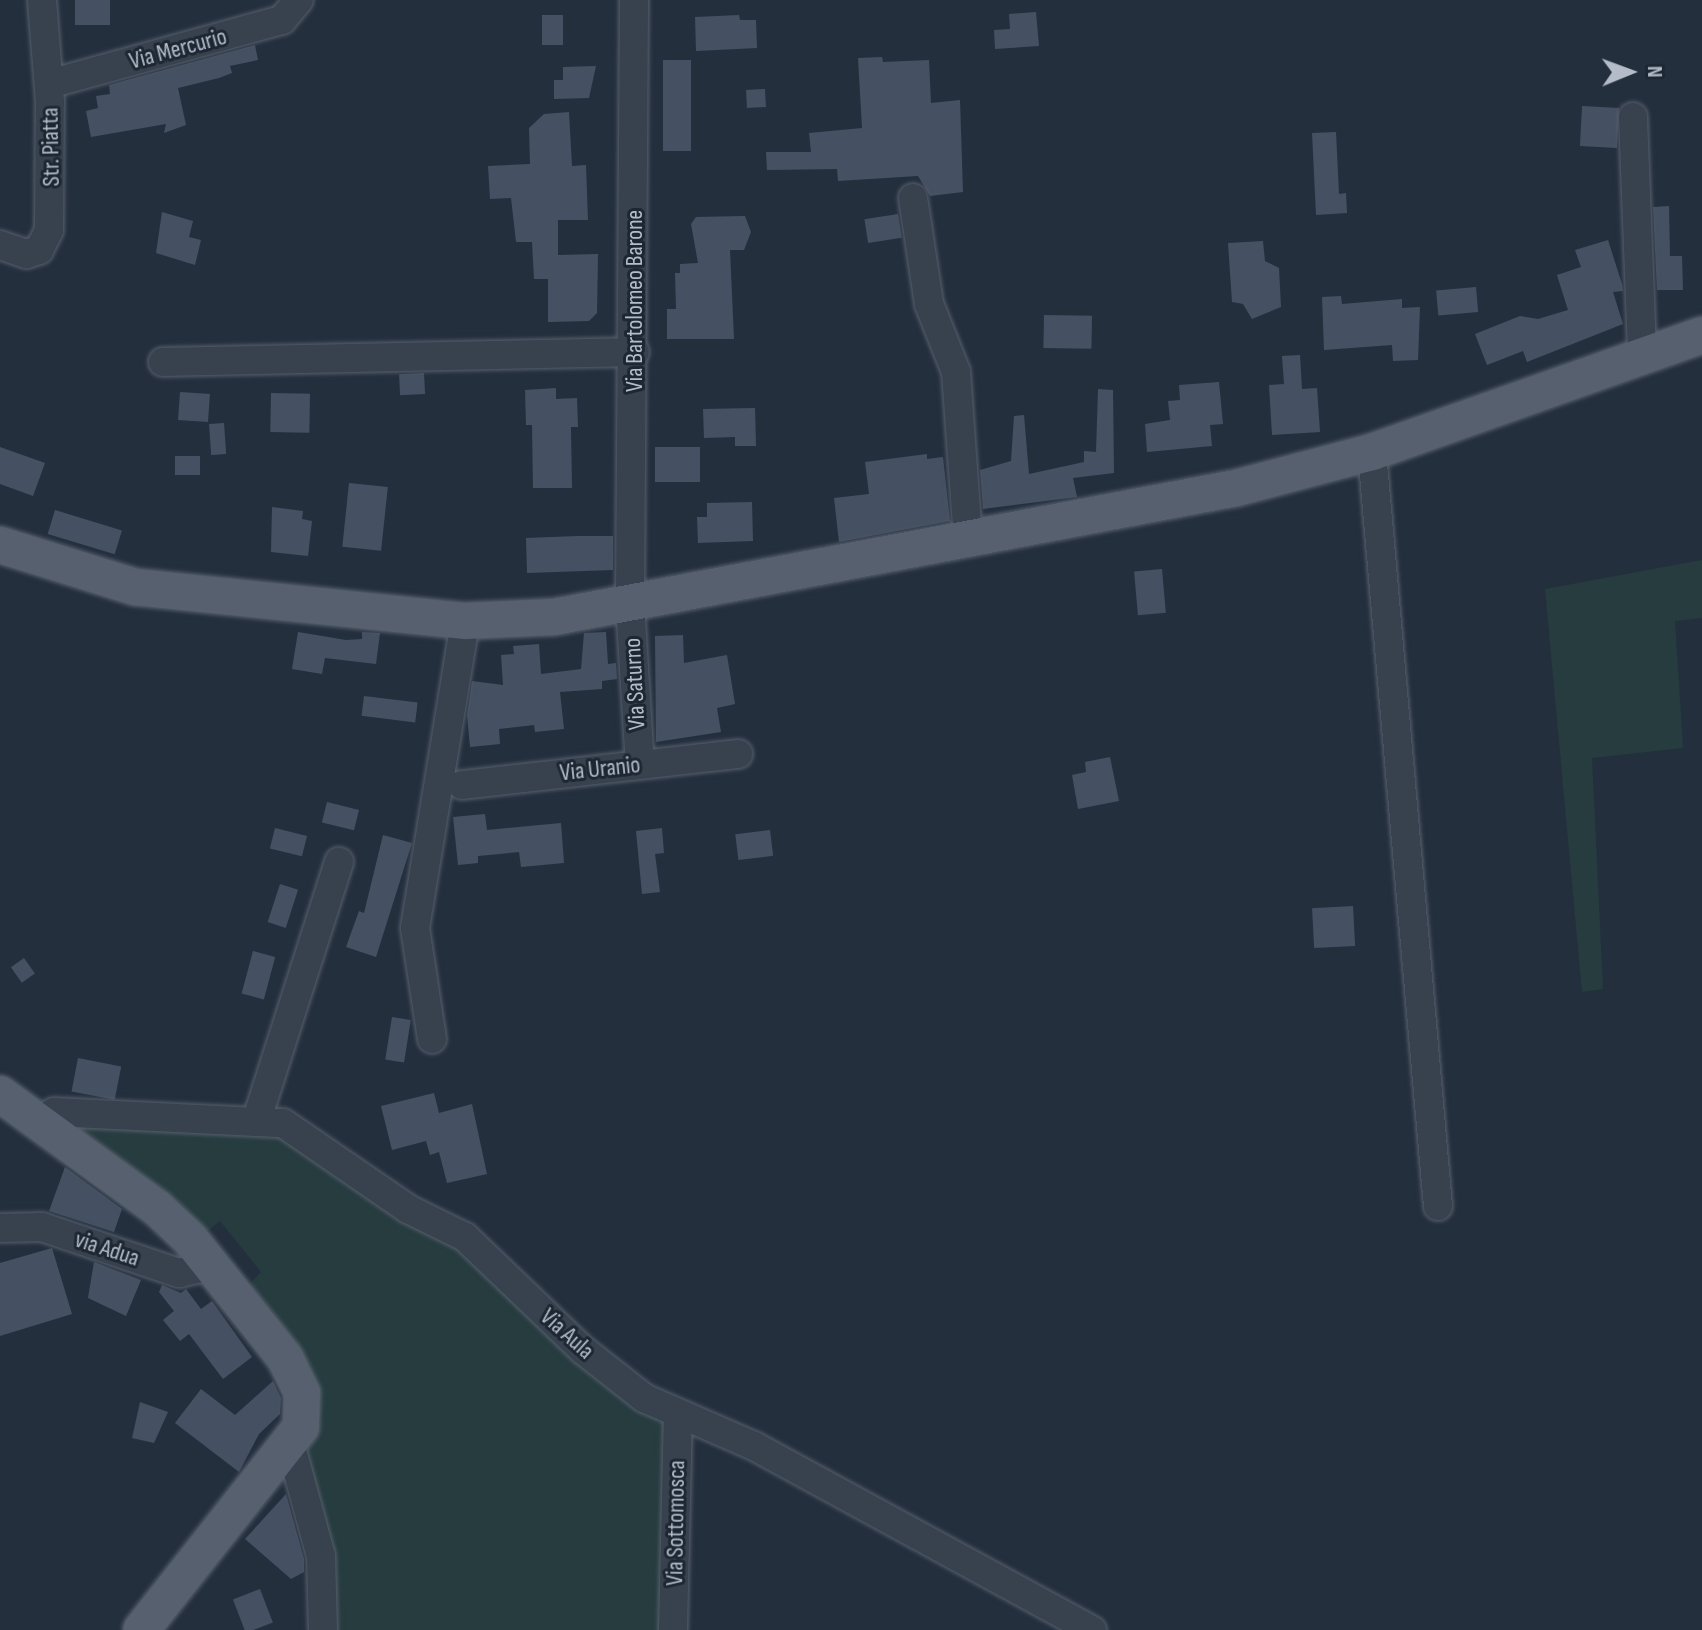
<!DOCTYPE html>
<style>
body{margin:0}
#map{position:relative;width:1702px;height:1630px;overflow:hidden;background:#242f3e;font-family:"Sofia Sans Condensed",sans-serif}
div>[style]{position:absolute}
.green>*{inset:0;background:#263c3f}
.building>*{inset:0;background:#455162;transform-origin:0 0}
.roads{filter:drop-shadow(0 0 2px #565f6c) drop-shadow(0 0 2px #565f6c)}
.minor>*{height:28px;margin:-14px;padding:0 14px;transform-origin:14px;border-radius:14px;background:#38414e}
.major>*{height:36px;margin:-18px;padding:0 18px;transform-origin:18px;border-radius:18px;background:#56606e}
span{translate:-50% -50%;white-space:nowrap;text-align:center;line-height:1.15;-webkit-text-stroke:6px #1d2633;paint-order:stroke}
.street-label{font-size:24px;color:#b4bcc9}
.north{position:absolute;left:1590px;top:32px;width:80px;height:80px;-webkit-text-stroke:6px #1d2633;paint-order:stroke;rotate:89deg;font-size:22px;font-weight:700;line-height:32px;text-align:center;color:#b4bcc9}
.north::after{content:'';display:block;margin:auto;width:28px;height:36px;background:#b4bcc9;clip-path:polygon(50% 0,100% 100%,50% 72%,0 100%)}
</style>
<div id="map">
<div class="green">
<div style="clip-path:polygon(1702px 560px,1702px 618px,1675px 621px,1683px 748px,1592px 758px,1603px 989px,1582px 992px,1545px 589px)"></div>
<div style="clip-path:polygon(54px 1112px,257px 1119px,320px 1144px,678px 1416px,673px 1630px,322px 1630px,301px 1427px,237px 1298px,261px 1272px,220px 1221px,194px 1242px)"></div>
</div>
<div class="building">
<div style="left:75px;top:0;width:35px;height:25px"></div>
<div style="clip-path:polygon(1036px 12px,1039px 46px,995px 49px,994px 30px,1010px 29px,1009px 14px)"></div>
<div style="left:542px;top:15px;width:21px;height:30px"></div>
<div style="clip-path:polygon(739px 15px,740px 20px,756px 20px,757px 48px,696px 51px,695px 17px)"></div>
<div style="clip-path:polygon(255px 45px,258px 60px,230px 66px,232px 73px,219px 78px,178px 88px,186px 125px,164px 133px,166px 124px,91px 137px,86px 111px,98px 108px,96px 96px,110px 94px,109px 85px)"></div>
<div style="clip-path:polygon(882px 57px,883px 62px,929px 60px,931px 103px,960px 100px,963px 192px,930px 196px,918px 176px,838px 181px,837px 169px,767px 170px,766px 152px,811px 152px,809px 133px,862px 128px,858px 58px)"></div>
<div style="left:663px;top:60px;width:28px;height:91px"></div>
<div style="clip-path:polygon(596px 66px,589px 98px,554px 99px,554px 80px,563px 80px,563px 67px)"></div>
<div style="left:765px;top:89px;width:18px;height:19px;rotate:87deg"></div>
<div style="left:1619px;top:108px;width:40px;height:37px;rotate:93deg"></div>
<div style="clip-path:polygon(569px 112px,572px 166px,586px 165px,588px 220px,558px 220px,558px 255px,598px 254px,597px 313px,589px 321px,548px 322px,548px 279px,534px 279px,532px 242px,516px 242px,511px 198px,490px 199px,488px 166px,530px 164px,529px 128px,544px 114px)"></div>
<div style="clip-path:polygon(1336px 132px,1339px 194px,1346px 193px,1347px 213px,1316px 215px,1312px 133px)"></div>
<div style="clip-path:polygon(1669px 206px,1670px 256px,1682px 256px,1683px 290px,1657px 290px,1653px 207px)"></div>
<div style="clip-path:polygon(162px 212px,193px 221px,189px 237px,201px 240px,195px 265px,156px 253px)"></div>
<div style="left:898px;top:214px;width:24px;height:34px;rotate:81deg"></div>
<div style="clip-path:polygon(745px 216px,751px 232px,744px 250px,730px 250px,734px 339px,667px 339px,667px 309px,676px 309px,675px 273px,680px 273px,680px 264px,698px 263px,691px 224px,696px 217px)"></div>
<div style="clip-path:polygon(1608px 240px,1622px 284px,1623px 291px,1613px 292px,1623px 324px,1527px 362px,1523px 351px,1487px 365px,1475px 334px,1520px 316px,1538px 319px,1568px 310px,1557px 275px,1581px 267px,1575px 250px)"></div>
<div style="clip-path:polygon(1263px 241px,1265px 261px,1279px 268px,1281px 307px,1252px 319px,1243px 304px,1232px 302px,1228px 243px)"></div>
<div style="left:1476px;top:287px;width:25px;height:40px;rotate:85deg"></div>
<div style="clip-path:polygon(1341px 296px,1342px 304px,1402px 299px,1402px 308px,1420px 307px,1418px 360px,1393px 361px,1392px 345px,1324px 350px,1322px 297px)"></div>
<div style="left:1044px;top:315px;width:48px;height:33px;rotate:1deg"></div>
<div style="clip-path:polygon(1300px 355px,1302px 389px,1317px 388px,1320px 432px,1272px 435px,1269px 385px,1284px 384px,1282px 356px)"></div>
<div style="left:424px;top:373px;width:21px;height:25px;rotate:87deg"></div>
<div style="clip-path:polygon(1219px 382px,1223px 424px,1210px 425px,1212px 446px,1147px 452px,1145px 424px,1170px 420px,1168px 401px,1180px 400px,1179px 385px)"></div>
<div style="clip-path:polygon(556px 388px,556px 399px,577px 398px,578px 427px,571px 427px,572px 488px,533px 488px,532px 425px,526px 425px,525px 390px)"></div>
<div style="clip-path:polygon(1098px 389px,1113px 390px,1114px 473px,1073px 478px,1077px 497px,983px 509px,980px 470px,1011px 461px,1014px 416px,1024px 415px,1029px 474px,1084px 462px,1084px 451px,1096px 452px)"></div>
<div style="left:180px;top:392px;width:30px;height:28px;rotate:4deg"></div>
<div style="left:271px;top:393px;width:39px;height:39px;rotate:1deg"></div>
<div style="clip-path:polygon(755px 408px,756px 446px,735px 446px,735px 437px,704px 438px,703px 409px)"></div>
<div style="left:224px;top:423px;width:31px;height:15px;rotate:86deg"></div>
<div style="clip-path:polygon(0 447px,45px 463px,33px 496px,0 484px)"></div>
<div style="left:655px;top:447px;width:45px;height:35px"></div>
<div style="clip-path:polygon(927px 454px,927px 459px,943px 457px,950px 521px,839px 542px,834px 498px,869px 494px,865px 462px)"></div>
<div style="left:175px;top:456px;width:25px;height:19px"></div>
<div style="left:349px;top:483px;width:39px;height:64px;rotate:6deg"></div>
<div style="clip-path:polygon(752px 502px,753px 541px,698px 543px,697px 517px,707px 517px,707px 503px)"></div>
<div style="clip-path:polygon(272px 507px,303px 511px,302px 519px,312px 521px,308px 556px,271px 552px)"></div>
<div style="left:55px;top:510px;width:70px;height:25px;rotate:17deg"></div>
<div style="clip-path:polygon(578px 536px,613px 536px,613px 570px,527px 573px,526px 538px)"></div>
<div style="left:1162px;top:569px;width:44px;height:28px;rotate:85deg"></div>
<div style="clip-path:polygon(298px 632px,346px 640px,362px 639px,362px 632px,380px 633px,376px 664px,325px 658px,322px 674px,292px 669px)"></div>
<div style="clip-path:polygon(606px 632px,608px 664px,616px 663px,617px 679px,602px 681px,602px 689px,560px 692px,564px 729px,535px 732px,534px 725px,499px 729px,500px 744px,470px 747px,467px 715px,472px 681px,503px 685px,501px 655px,514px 654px,513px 646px,539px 644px,541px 674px,581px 669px,584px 633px)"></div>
<div style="clip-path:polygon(683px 635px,684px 663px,727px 655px,735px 704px,717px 708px,721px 732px,656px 742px,655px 636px)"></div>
<div style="left:364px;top:696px;width:54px;height:20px;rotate:7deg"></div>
<div style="clip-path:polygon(1110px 757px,1119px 801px,1078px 809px,1072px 775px,1086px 772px,1085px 762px)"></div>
<div style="left:327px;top:802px;width:33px;height:21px;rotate:14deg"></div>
<div style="clip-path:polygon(485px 814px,487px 830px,561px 823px,564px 863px,521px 867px,519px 852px,478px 856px,478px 863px,458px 865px,453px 817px)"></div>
<div style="left:275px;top:828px;width:33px;height:21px;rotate:14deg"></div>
<div style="clip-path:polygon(662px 828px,664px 853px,655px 854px,660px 892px,642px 894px,636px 831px)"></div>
<div style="left:770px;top:830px;width:26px;height:35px;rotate:83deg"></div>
<div style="clip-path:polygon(383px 835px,412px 843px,376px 957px,346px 947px,359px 911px,364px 913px)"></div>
<div style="left:280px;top:884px;width:19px;height:40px;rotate:18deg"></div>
<div style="left:1353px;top:906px;width:40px;height:41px;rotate:87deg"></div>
<div style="left:253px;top:951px;width:23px;height:44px;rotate:15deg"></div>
<div style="left:24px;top:958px;width:19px;height:16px;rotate:55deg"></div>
<div style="left:392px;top:1017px;width:19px;height:43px;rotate:9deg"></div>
<div style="left:78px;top:1058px;width:44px;height:34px;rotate:11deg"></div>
<div style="clip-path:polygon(434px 1093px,439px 1113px,472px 1104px,487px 1174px,447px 1183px,439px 1152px,430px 1155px,426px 1141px,392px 1150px,381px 1106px)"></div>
<div style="clip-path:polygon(65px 1167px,122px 1209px,114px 1232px,49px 1211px)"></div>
<div style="clip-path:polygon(52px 1248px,72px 1314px,0 1336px,0 1263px)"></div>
<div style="clip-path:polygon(94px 1262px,141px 1280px,126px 1316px,88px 1298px)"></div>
<div style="clip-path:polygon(162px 1285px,181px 1293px,186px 1289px,201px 1309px,212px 1301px,252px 1357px,223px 1379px,189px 1334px,180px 1341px,163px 1320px,174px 1311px,159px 1292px)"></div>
<div style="clip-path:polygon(273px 1381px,281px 1398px,280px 1414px,259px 1434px,239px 1472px,175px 1423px,201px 1389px,235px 1415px)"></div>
<div style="clip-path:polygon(140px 1402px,168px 1412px,154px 1443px,132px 1438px)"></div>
<div style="clip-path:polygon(286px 1494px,304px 1559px,304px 1572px,291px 1579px,245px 1539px)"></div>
<div style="left:260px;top:1589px;width:36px;height:29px;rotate:69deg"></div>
</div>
<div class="roads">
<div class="minor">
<div style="left:634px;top:0;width:603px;rotate:90.38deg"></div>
<div style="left:630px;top:603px;width:162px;rotate:86.5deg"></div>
<div style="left:49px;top:84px;width:242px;rotate:-15.4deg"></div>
<div style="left:282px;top:20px;width:26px;rotate:-50deg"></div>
<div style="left:1633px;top:117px;width:236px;rotate:87.8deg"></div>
<div style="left:913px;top:198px;width:107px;rotate:81.4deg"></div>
<div style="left:929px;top:304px;width:73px;rotate:68.3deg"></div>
<div style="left:956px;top:372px;width:169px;rotate:85.9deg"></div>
<div style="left:0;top:245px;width:28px;rotate:19deg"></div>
<div style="left:26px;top:254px;width:14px;rotate:-17deg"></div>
<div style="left:39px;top:250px;width:22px;rotate:-63deg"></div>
<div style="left:49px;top:230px;width:128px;rotate:-89.6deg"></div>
<div style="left:50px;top:102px;width:102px;rotate:-94.5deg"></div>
<div style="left:163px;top:362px;width:472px;rotate:-1.2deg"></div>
<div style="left:1372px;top:452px;width:757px;rotate:85deg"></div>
<div style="left:462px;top:785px;width:278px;rotate:-6.4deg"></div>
<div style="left:432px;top:1039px;width:112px;rotate:-98.7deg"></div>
<div style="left:415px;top:928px;width:311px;rotate:-80.7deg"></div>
<div style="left:257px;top:1119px;width:270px;rotate:-72.3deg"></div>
<div style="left:37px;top:1122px;width:20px;rotate:-30deg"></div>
<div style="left:54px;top:1112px;width:229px;rotate:2.8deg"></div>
<div style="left:283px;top:1123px;width:152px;rotate:34.5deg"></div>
<div style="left:408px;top:1209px;width:64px;rotate:26.2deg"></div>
<div style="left:465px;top:1237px;width:163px;rotate:43.8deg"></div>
<div style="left:583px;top:1350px;width:78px;rotate:38.2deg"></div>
<div style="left:644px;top:1398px;width:120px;rotate:23.6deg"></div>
<div style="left:754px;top:1446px;width:385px;rotate:28.6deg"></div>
<div style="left:0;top:1228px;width:42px;rotate:-1.4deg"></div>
<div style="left:42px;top:1227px;width:145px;rotate:18.6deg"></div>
<div style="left:179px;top:1273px;width:35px;rotate:-13deg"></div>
<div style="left:290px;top:1443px;width:117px;rotate:74.7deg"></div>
<div style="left:321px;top:1556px;width:74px;rotate:88.5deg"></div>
<div style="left:673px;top:1630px;width:214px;rotate:-88.7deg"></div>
</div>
<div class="major">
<div style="left:0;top:545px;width:141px;rotate:17.3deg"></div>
<div style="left:135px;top:587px;width:332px;rotate:5.9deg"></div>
<div style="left:465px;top:621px;width:89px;rotate:-2.6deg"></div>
<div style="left:554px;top:617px;width:694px;rotate:-10.71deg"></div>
<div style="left:1236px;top:488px;width:141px;rotate:-14.8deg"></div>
<div style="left:1372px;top:452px;width:350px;rotate:-19.5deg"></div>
<div style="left:0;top:1094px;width:194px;rotate:36deg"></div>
<div style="left:157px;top:1208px;width:45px;rotate:43.2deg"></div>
<div style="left:190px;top:1239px;width:152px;rotate:51.4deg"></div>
<div style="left:285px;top:1358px;width:39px;rotate:64deg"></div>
<div style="left:302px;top:1393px;width:34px;rotate:92deg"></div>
<div style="left:301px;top:1427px;width:258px;rotate:128.2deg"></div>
</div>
</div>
<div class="street-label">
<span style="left:178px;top:49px;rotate:-15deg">Via Mercurio</span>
<span style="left:51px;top:147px;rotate:-91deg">Str. Piatta</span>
<span style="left:635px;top:301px;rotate:-90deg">Via Bartolomeo Barone</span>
<span style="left:635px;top:684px;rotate:-93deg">Via Saturno</span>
<span style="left:600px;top:769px;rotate:-6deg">Via Uranio</span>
<span style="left:107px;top:1249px;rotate:18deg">via Adua</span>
<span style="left:567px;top:1334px;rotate:42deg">Via Aula</span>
<span style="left:676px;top:1523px;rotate:-89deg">Via Sottomosca</span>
</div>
<div class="north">N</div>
</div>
